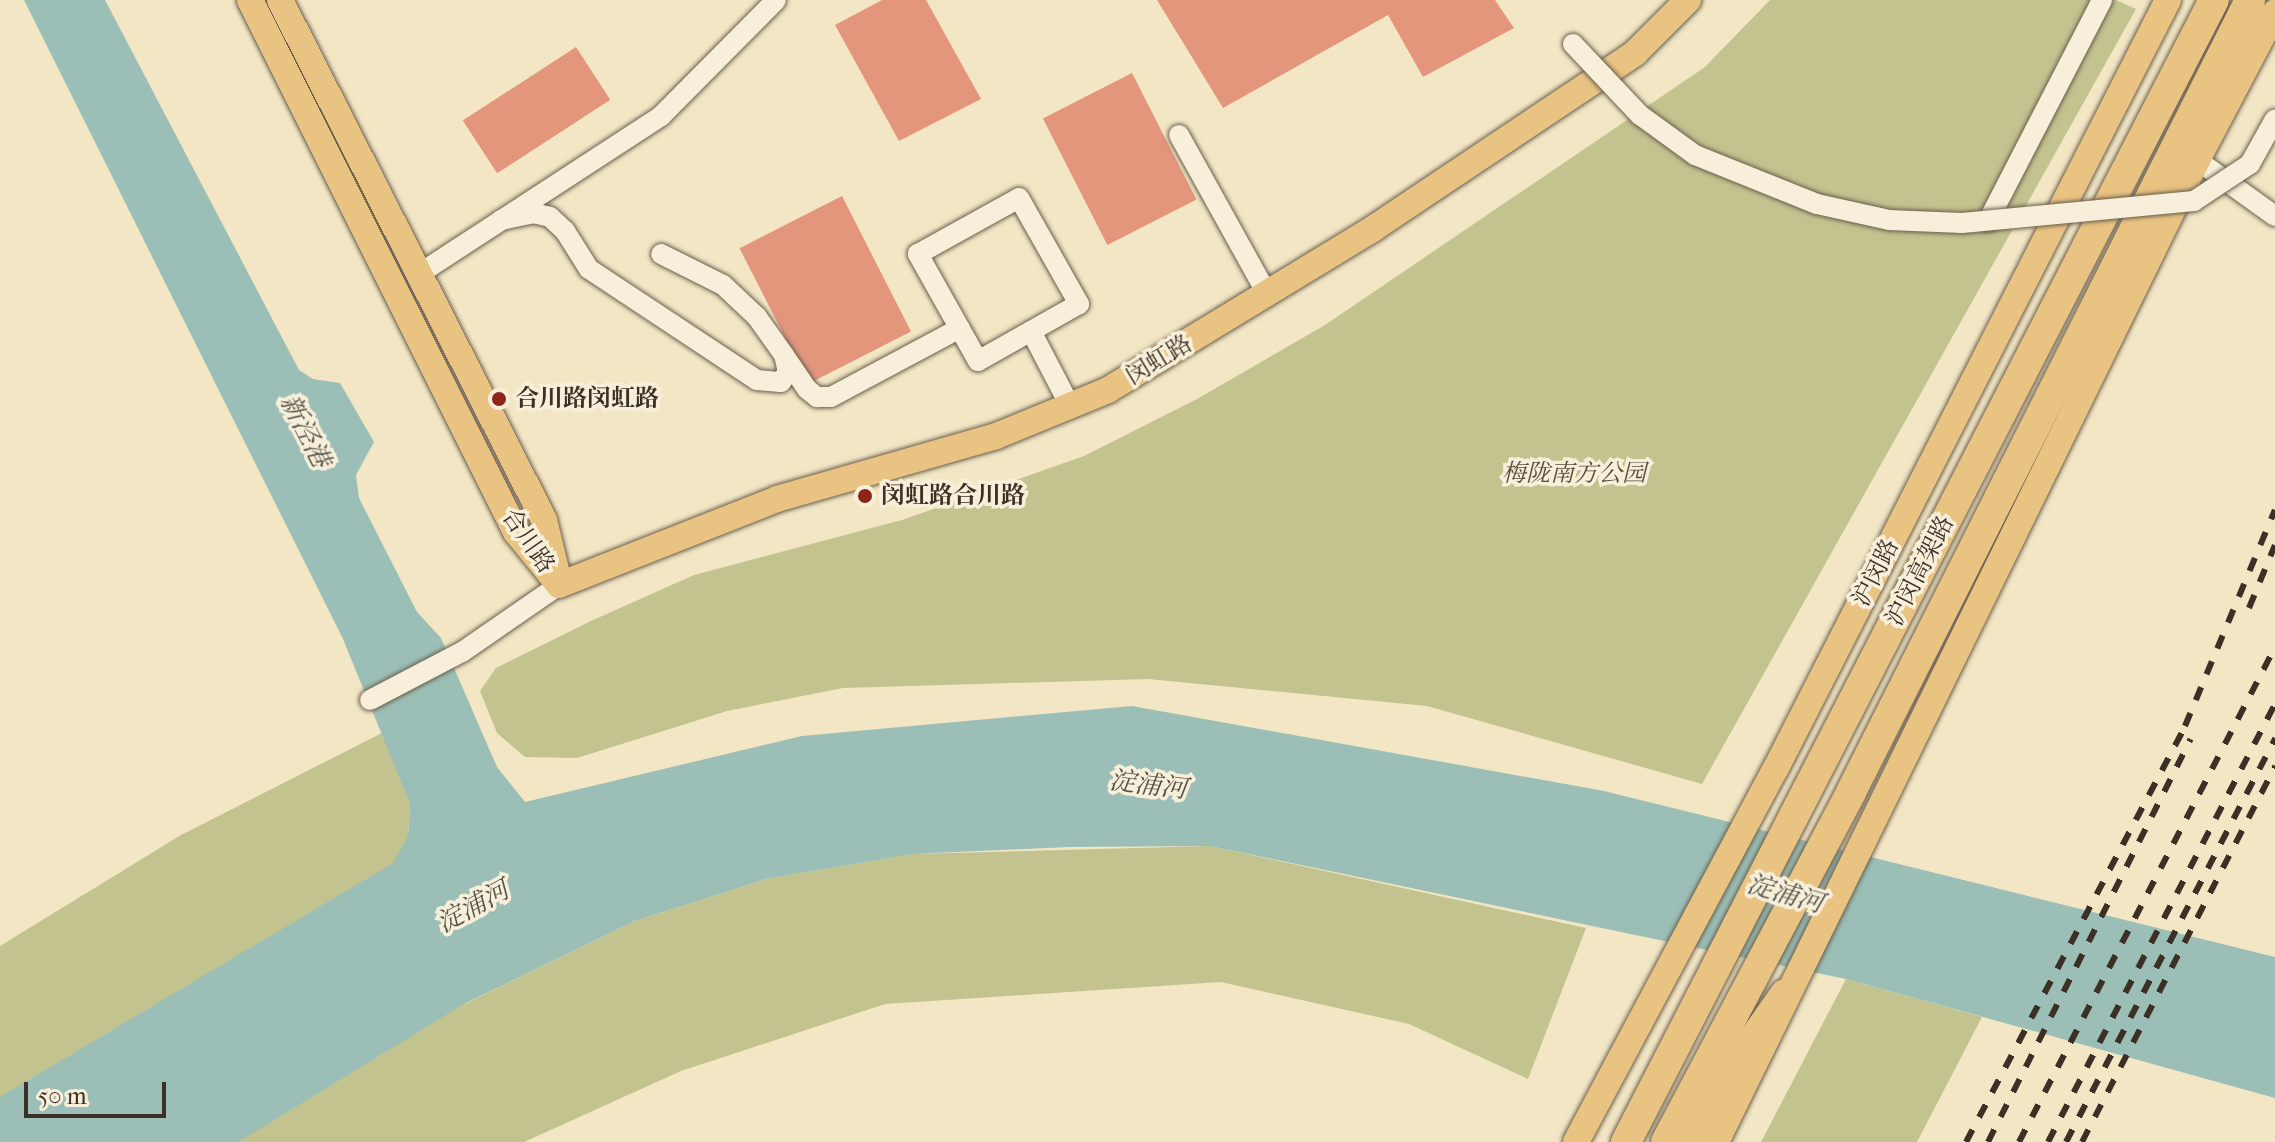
<!DOCTYPE html>
<meta charset="utf-8">
<style>
body{margin:0}
#map{position:relative;width:2275px;height:1142px;overflow:hidden;background:#f2e6c4;font-family:"IM FELL French Canon","Noto Serif SC",serif}
div>[style]{position:absolute}
.green>*{inset:0;background:#c2c38f}
.water>*{inset:0;background:#9bbfb6}
.building>*{inset:0;background:#e3967c;transform-origin:0 0}
.roads{filter:drop-shadow(0 0 2px #6a5e4e) drop-shadow(0 0 2px #6a5e4e)}
.minor>*{height:20px;margin:-10px;padding:0 10px;transform-origin:10px;border-radius:10px;background:#f7efd9}
.major>*{height:26px;margin:-13px;padding:0 13px;transform-origin:13px;border-radius:13px;background:#e9c382}
.highway>*{height:30px;margin:-15px;padding:0 15px;transform-origin:15px;border-radius:15px;background:#e9c382}
.rail>*{height:6px;margin-top:-3px;transform-origin:0;background:repeating-linear-gradient(90deg,#3c3026 0 14px,transparent 0 28px)}
.bridges{filter:drop-shadow(0 0 2px #6a5e4e) drop-shadow(0 0 2px #6a5e4e)}
.minor-bridge>*{height:20px;margin:-10px;padding:0 10px;transform-origin:10px;border-radius:10px;background:#f7efd9}
.dots>*{width:22px;height:22px;translate:-50% -50%;box-sizing:border-box;border:4px solid #f7efd9;border-radius:50%}
span{translate:-50% -50%;white-space:nowrap;text-align:center;line-height:1.15;-webkit-text-stroke:7px #f7efd9;paint-order:stroke}
.street-label{font-size:24px;color:#3c3026}
.poi-label{font-size:24px;color:#3c3026;font-weight:700}
.left{translate:0 -50%;text-align:left}
.park-label{font-size:24px;color:#574d3b;font-style:italic}
.water-label{font-size:26px;color:#54544a;font-style:italic}
.scale{position:absolute;left:24px;top:1082px;width:142px;height:36px;box-sizing:border-box;border:4px solid #3c3026;border-top:0;padding-left:10px;font-size:24px;line-height:28px;white-space:nowrap;color:#3c3026;-webkit-text-stroke:6px #f7efd9;paint-order:stroke}
</style>
<div id="map">
<div class="green">
<div style="clip-path:polygon(1770px 0,2116px 0,2136px 9px,1702px 784px,1427px 706px,1148px 679px,843px 688px,727px 711px,577px 758px,525px 757px,497px 733px,480px 691px,496px 668px,591px 621px,694px 575px,902px 520px,1084px 456px,1197px 399px,1325px 325px,1705px 67px)"></div>
<div style="clip-path:polygon(384px 732px,410px 804px,408px 836px,465px 1004px,635px 921px,766px 879px,913px 854px,1210px 846px,1586px 928px,1528px 1079px,1409px 1024px,1221px 982px,885px 1004px,681px 1071px,524px 1142px,0 1142px,0 946px,181px 835px)"></div>
<div style="clip-path:polygon(1846px 979px,1982px 1017px,1917px 1142px,1761px 1142px)"></div>
</div>
<div class="water">
<div style="clip-path:polygon(24px 0,105px 0,299px 370px,313px 379px,340px 383px,374px 442px,356px 475px,359px 498px,417px 612px,441px 638px,497px 767px,525px 802px,802px 736px,1132px 706px,1604px 791px,2275px 957px,2275px 1098px,1846px 979px,1210px 846px,1069px 847px,913px 854px,766px 879px,635px 921px,464px 1004px,238px 1142px,0 1142px,0 1097px,393px 863px,408px 836px,410px 804px,343px 639px)"></div>
</div>
<div class="building">
<div style="clip-path:polygon(882px 0,926px 0,981px 99px,899px 141px,835px 25px)"></div>
<div style="clip-path:polygon(1157px 0,1495px 0,1514px 28px,1423px 77px,1388px 15px,1223px 108px)"></div>
<div style="left:576px;top:47px;width:63px;height:135px;rotate:57deg"></div>
<div style="left:1132px;top:73px;width:142px;height:100px;rotate:63deg"></div>
<div style="left:842px;top:196px;width:152px;height:115px;rotate:63deg"></div>
</div>
<div class="roads">
<div class="minor">
<div style="left:1179px;top:135px;width:182px;rotate:61deg"></div>
<div style="left:2197px;top:160px;width:96px;rotate:35.7deg"></div>
<div style="left:1019px;top:198px;width:122px;rotate:60.5deg"></div>
<div style="left:1079px;top:304px;width:116px;rotate:150.6deg"></div>
<div style="left:978px;top:361px;width:123px;rotate:-119.3deg"></div>
<div style="left:918px;top:254px;width:115px;rotate:-29deg"></div>
<div style="left:501px;top:220px;width:33px;rotate:-12deg"></div>
<div style="left:533px;top:213px;width:17px;rotate:13deg"></div>
<div style="left:550px;top:217px;width:21px;rotate:43deg"></div>
<div style="left:565px;top:231px;width:45px;rotate:57.7deg"></div>
<div style="left:589px;top:269px;width:201px;rotate:33.5deg"></div>
<div style="left:757px;top:380px;width:24px;rotate:5deg"></div>
<div style="left:781px;top:382px;width:12px;rotate:-55deg"></div>
<div style="left:788px;top:372px;width:17px;rotate:-103deg"></div>
<div style="left:784px;top:355px;width:47px;rotate:-125.4deg"></div>
<div style="left:757px;top:317px;width:47px;rotate:-136.7deg"></div>
<div style="left:723px;top:285px;width:69px;rotate:-153.4deg"></div>
<div style="left:1988px;top:221px;width:249px;rotate:-62.7deg"></div>
<div style="left:419px;top:274px;width:289px;rotate:-33.1deg"></div>
<div style="left:661px;top:116px;width:163px;rotate:-45.2deg"></div>
<div style="left:1031px;top:331px;width:85px;rotate:62.5deg"></div>
<div style="left:786px;top:358px;width:37px;rotate:56deg"></div>
<div style="left:807px;top:389px;width:13px;rotate:39deg"></div>
<div style="left:817px;top:397px;width:14px"></div>
<div style="left:831px;top:397px;width:146px;rotate:-28.1deg"></div>
<div style="left:370px;top:700px;width:104px;rotate:-27.6deg"></div>
<div style="left:462px;top:652px;width:118px;rotate:-34.6deg"></div>
</div>
<div class="major">
<div style="left:250px;top:0;width:595px;rotate:63.43deg"></div>
<div style="left:516px;top:532px;width:68px;rotate:50.9deg"></div>
<div style="left:280px;top:0;width:583px;rotate:63.08deg"></div>
<div style="left:544px;top:520px;width:60px;rotate:76.4deg"></div>
<div style="left:559px;top:585px;width:234px;rotate:-21.5deg"></div>
<div style="left:777px;top:499px;width:228px;rotate:-16deg"></div>
<div style="left:996px;top:436px;width:121px;rotate:-22.3deg"></div>
<div style="left:1108px;top:390px;width:311px;rotate:-31.3deg"></div>
<div style="left:1374px;top:228px;width:314px;rotate:-33.8deg"></div>
<div style="left:1635px;top:53px;width:75px;rotate:-45deg"></div>
<div style="left:1576px;top:1142px;width:424px;rotate:-61.9deg"></div>
<div style="left:1776px;top:768px;width:862px;rotate:-62.96deg"></div>
<div style="left:1716px;top:1142px;width:1093px;rotate:-63.9deg"></div>
<div style="left:2197px;top:160px;width:167px;rotate:-62.2deg"></div>
</div>
<div class="highway">
<div style="left:1626px;top:1142px;width:1284px;rotate:-62.76deg"></div>
<div style="left:1666px;top:1142px;width:396px;rotate:-62.1deg"></div>
<div style="left:1851px;top:792px;width:887px;rotate:-63.26deg"></div>
<div style="left:1691px;top:1142px;width:42px;rotate:-65.9deg"></div>
<div style="left:1708px;top:1104px;width:134px;rotate:-55deg"></div>
</div>
</div>
<div class="rail">
<div style="left:2249px;top:608px;width:68px;rotate:-67.6deg"></div>
<div style="left:1966px;top:1142px;width:470px;rotate:-62.2deg"></div>
<div style="left:2185px;top:726px;width:234px;rotate:-67.4deg"></div>
<div style="left:1988px;top:1142px;width:451px;rotate:-63.3deg"></div>
<div style="left:2019px;top:1142px;width:557px;rotate:-62.65deg"></div>
<div style="left:2048px;top:1142px;width:492px;rotate:-62.6deg"></div>
<div style="left:2066px;top:1142px;width:455px;rotate:-62.6deg"></div>
<div style="left:2082px;top:1142px;width:423px;rotate:-62.8deg"></div>
</div>
<div class="bridges">
<div class="minor-bridge">
<div style="left:1573px;top:44px;width:98px;rotate:46.7deg"></div>
<div style="left:1640px;top:115px;width:68px;rotate:36deg"></div>
<div style="left:1695px;top:155px;width:131px;rotate:21.9deg"></div>
<div style="left:1817px;top:204px;width:74px;rotate:12.5deg"></div>
<div style="left:1889px;top:220px;width:73px;rotate:2.4deg"></div>
<div style="left:1962px;top:223px;width:233px;rotate:-5.4deg"></div>
<div style="left:2194px;top:201px;width:67px;rotate:-33.5deg"></div>
<div style="left:2250px;top:164px;width:51px;rotate:-60.9deg"></div>
</div>
</div>
<div class="dots">
<div style="left:499px;top:399px;background:#8f2418"></div>
<div style="left:865px;top:496px;background:#8f2418"></div>
</div>
<div class="street-label">
<span style="left:1159px;top:360px;rotate:-31deg">闵虹路</span>
<span style="left:528px;top:541px;rotate:55deg">合川路</span>
<span style="left:1920px;top:571px;rotate:-63deg">沪闵高架路</span>
<span style="left:1876px;top:573px;rotate:-63deg">沪闵路</span>
</div>
<div class="poi-label">
<span class="left" style="left:515px;top:399px">合川路闵虹路</span>
<span class="left" style="left:881px;top:496px">闵虹路合川路</span>
</div>
<div class="park-label">
<span style="left:1574px;top:474px">梅陇南方公园</span>
</div>
<div class="water-label">
<span style="left:305px;top:431px;rotate:63deg">新泾港</span>
<span style="left:1148px;top:785px;rotate:7deg">淀浦河</span>
<span style="left:1785px;top:894px;rotate:16deg">淀浦河</span>
<span style="left:473px;top:907px;rotate:-29deg">淀浦河</span>
</div>
<div class="scale">50 m</div>
</div>
